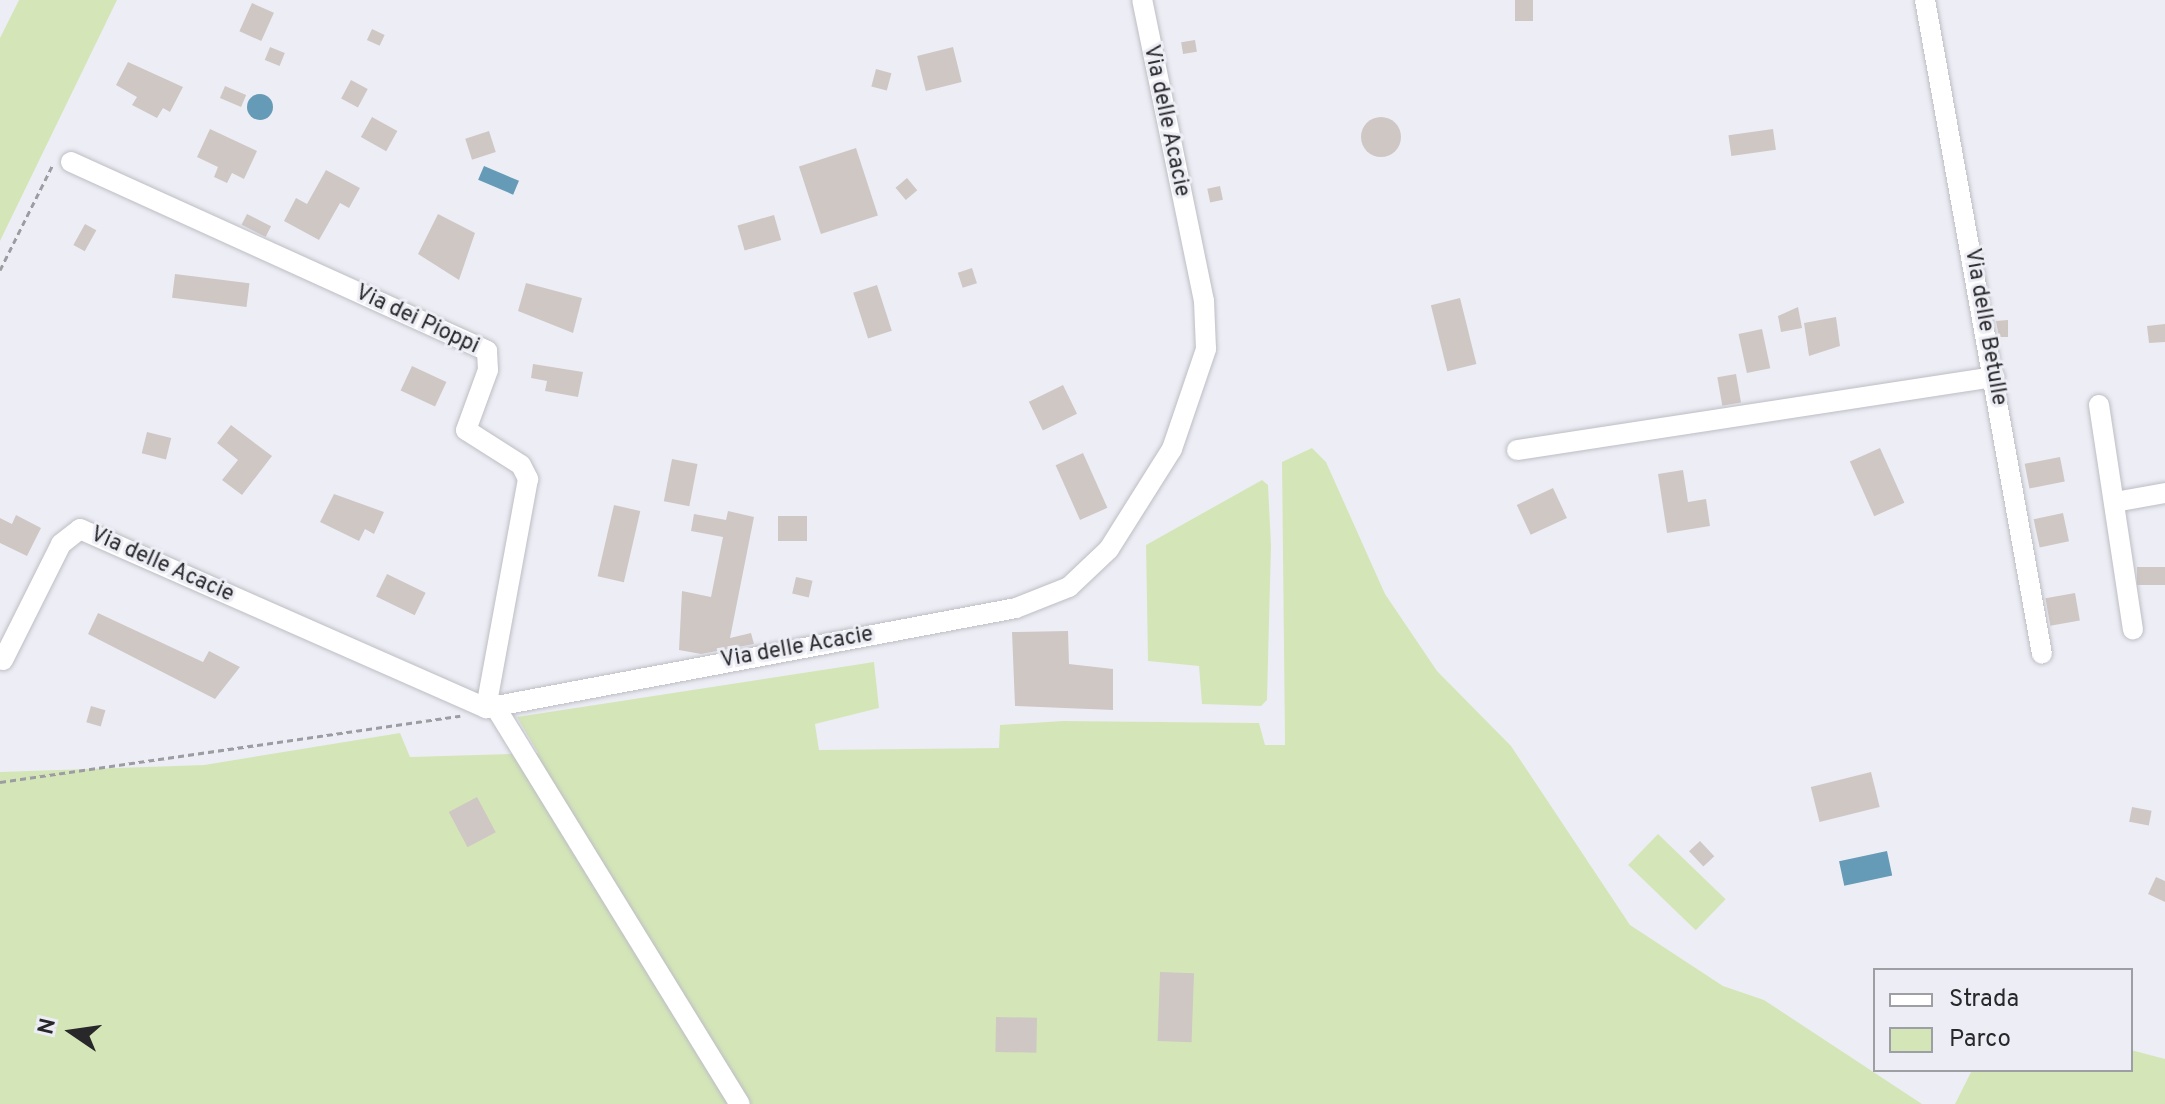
<!DOCTYPE html>
<style>
body{margin:0}
#map{position:relative;width:2165px;height:1104px;overflow:hidden;background:#edeef5;font-family:Overpass,sans-serif}
div>[style]{position:absolute}
.green>*{inset:0;background:#d4e6b8;transform-origin:0 0}
.water>*{inset:0;background:#659bb6;transform-origin:0 0}
.round{border-radius:50%}
.building>*{inset:0;background:#cfc7c4;transform-origin:0 0}
.path>*{height:3px;margin-top:-1.5px;transform-origin:0;background:repeating-linear-gradient(90deg,#9c9ca2 0 6px,transparent 0 10px)}
.roads{filter:drop-shadow(0 0 2px #bdbdc4) drop-shadow(0 0 2px #bdbdc4)}
.minor>*{height:20px;margin:-10px;padding:0 10px;transform-origin:10px;border-radius:10px;background:#fff}
span{translate:-50% -50%;white-space:nowrap;text-align:center;line-height:1.15;-webkit-text-stroke:6px #edeef5;paint-order:stroke}
.street-label{font-size:22px;color:#28282b}
.legend{position:absolute;left:1873px;top:968px;width:260px;height:104px;box-sizing:border-box;background:#edeef5;border:2px solid #9e9fa4;margin:0;padding:10px 14px;list-style:none;font-size:24px;color:#28282b}
.legend li{display:flex;align-items:center;gap:16px;height:40px}
.legend b{width:40px;border:2px solid #9e9fa4}
.north{position:absolute;left:32px;top:992px;width:80px;height:80px;-webkit-text-stroke:6px #edeef5;paint-order:stroke;rotate:283deg;font-size:22px;font-weight:700;line-height:32px;text-align:center;color:#28282b}
.north::after{content:'';display:block;margin:auto;width:28px;height:36px;background:#28282b;clip-path:polygon(50% 0,100% 100%,50% 72%,0 100%)}
</style>
<div id="map">
<div class="green">
<div style="clip-path:polygon(19px 0,117px 0,0 241px,0 38px)"></div>
<div style="clip-path:polygon(1312px 448px,1326px 462px,1385px 594px,1437px 671px,1511px 746px,1630px 925px,1723px 986px,1764px 1000px,1922px 1104px,0 1104px,0 772px,204px 765px,400px 733px,410px 757px,538px 753px,517px 717px,874px 662px,879px 708px,815px 724px,819px 750px,999px 748px,1000px 725px,1063px 721px,1259px 723px,1265px 745px,1285px 745px,1282px 462px)"></div>
<div style="clip-path:polygon(1262px 480px,1268px 485px,1271px 545px,1267px 700px,1261px 706px,1202px 704px,1199px 666px,1148px 661px,1146px 545px)"></div>
<div style="left:1658px;top:834px;width:94px;height:43px;rotate:44deg"></div>
<div style="clip-path:polygon(2131px 1050px,2165px 1059px,2165px 1104px,1955px 1104px,1972px 1070px,2131px 1070px)"></div>
</div>
<div class="water">
<div class="round" style="left:247px;top:94px;width:26px;height:26px"></div>
<div style="left:484px;top:166px;width:38px;height:15px;rotate:23deg"></div>
<div style="left:1887px;top:851px;width:25px;height:49px;rotate:78deg"></div>
</div>
<div class="building">
<div style="left:1515px;top:0;width:18px;height:21px"></div>
<div style="left:252px;top:3px;width:24px;height:31px;rotate:24deg"></div>
<div style="left:372px;top:29px;width:14px;height:12px;rotate:25deg"></div>
<div style="left:1195px;top:40px;width:12px;height:14px;rotate:81deg"></div>
<div style="left:270px;top:47px;width:16px;height:14px;rotate:22deg"></div>
<div style="left:953px;top:47px;width:36px;height:37px;rotate:76deg"></div>
<div style="clip-path:polygon(128px 62px,183px 87px,170px 112px,163px 108px,157px 118px,132px 105px,137px 97px,116px 85px)"></div>
<div style="left:876px;top:69px;width:16px;height:18px;rotate:15deg"></div>
<div style="left:351px;top:80px;width:19px;height:21px;rotate:28deg"></div>
<div style="left:225px;top:86px;width:23px;height:13px;rotate:23deg"></div>
<div class="round" style="left:1361px;top:117px;width:40px;height:40px"></div>
<div style="left:372px;top:117px;width:29px;height:23px;rotate:29deg"></div>
<div style="clip-path:polygon(210px 129px,257px 151px,244px 179px,232px 173px,227px 183px,214px 177px,218px 167px,197px 157px)"></div>
<div style="left:1773px;top:129px;width:21px;height:45px;rotate:82deg"></div>
<div style="left:489px;top:131px;width:22px;height:25px;rotate:72deg"></div>
<div style="left:856px;top:148px;width:71px;height:60px;rotate:72deg"></div>
<div style="clip-path:polygon(326px 170px,360px 188px,349px 208px,340px 203px,319px 240px,284px 221px,296px 198px,307px 204px)"></div>
<div style="left:907px;top:178px;width:16px;height:15px;rotate:50deg"></div>
<div style="left:1220px;top:186px;width:14px;height:13px;rotate:78deg"></div>
<div style="left:247px;top:214px;width:27px;height:12px;rotate:27deg"></div>
<div style="clip-path:polygon(438px 214px,475px 233px,459px 280px,418px 254px)"></div>
<div style="left:774px;top:215px;width:26px;height:38px;rotate:74deg"></div>
<div style="left:85px;top:224px;width:13px;height:24px;rotate:29deg"></div>
<div style="left:972px;top:268px;width:16px;height:15px;rotate:72deg"></div>
<div style="left:175px;top:274px;width:75px;height:24px;rotate:7deg"></div>
<div style="clip-path:polygon(526px 283px,582px 298px,573px 333px,518px 311px)"></div>
<div style="left:877px;top:285px;width:48px;height:25px;rotate:72deg"></div>
<div style="left:1460px;top:298px;width:68px;height:30px;rotate:76deg"></div>
<div style="clip-path:polygon(1798px 307px,1802px 328px,1781px 332px,1778px 316px)"></div>
<div style="clip-path:polygon(1836px 317px,1840px 346px,1809px 356px,1804px 323px)"></div>
<div style="clip-path:polygon(2008px 320px,2008px 337px,1999px 337px,1996px 321px)"></div>
<div style="clip-path:polygon(2165px 324px,2165px 342px,2149px 343px,2147px 326px)"></div>
<div style="left:1762px;top:329px;width:40px;height:24px;rotate:78deg"></div>
<div style="clip-path:polygon(533px 364px,583px 372px,578px 397px,545px 391px,547px 381px,531px 378px)"></div>
<div style="left:412px;top:366px;width:38px;height:27px;rotate:25deg"></div>
<div style="left:1736px;top:374px;width:29px;height:19px;rotate:80deg"></div>
<div style="left:1063px;top:385px;width:32px;height:38px;rotate:64deg"></div>
<div style="clip-path:polygon(231px 425px,272px 456px,242px 495px,222px 480px,238px 460px,217px 443px)"></div>
<div style="left:147px;top:432px;width:25px;height:22px;rotate:14deg"></div>
<div style="left:1880px;top:448px;width:60px;height:33px;rotate:66deg"></div>
<div style="left:1083px;top:453px;width:60px;height:30px;rotate:66deg"></div>
<div style="left:2060px;top:457px;width:25px;height:36px;rotate:79deg"></div>
<div style="left:672px;top:459px;width:26px;height:43px;rotate:11deg"></div>
<div style="clip-path:polygon(1683px 470px,1688px 502px,1706px 499px,1710px 526px,1667px 533px,1658px 474px)"></div>
<div style="left:1553px;top:488px;width:33px;height:40px;rotate:65deg"></div>
<div style="clip-path:polygon(334px 494px,384px 512px,374px 534px,365px 529px,359px 541px,320px 522px)"></div>
<div style="left:614px;top:505px;width:27px;height:73px;rotate:13deg"></div>
<div style="clip-path:polygon(728px 511px,754px 517px,730px 638px,751px 633px,754px 644px,701px 654px,679px 650px,682px 591px,711px 597px,723px 537px,691px 531px,694px 514px,726px 520px)"></div>
<div style="left:2063px;top:513px;width:29px;height:30px;rotate:78deg"></div>
<div style="clip-path:polygon(16px 515px,41px 528px,27px 556px,0 543px,0 518px,12px 524px)"></div>
<div style="left:778px;top:516px;width:29px;height:25px"></div>
<div style="left:2165px;top:567px;width:18px;height:28px;rotate:90deg"></div>
<div style="left:387px;top:574px;width:43px;height:25px;rotate:26deg"></div>
<div style="left:796px;top:577px;width:17px;height:17px;rotate:13deg"></div>
<div style="left:2075px;top:593px;width:28px;height:30px;rotate:80deg"></div>
<div style="clip-path:polygon(98px 613px,203px 662px,209px 651px,240px 667px,215px 699px,88px 634px)"></div>
<div style="clip-path:polygon(1068px 631px,1069px 664px,1113px 669px,1113px 710px,1015px 706px,1012px 632px)"></div>
<div style="left:91px;top:706px;width:15px;height:17px;rotate:16deg"></div>
<div style="left:1871px;top:772px;width:36px;height:62px;rotate:76deg"></div>
<div style="left:477px;top:797px;width:40px;height:32px;rotate:62deg"></div>
<div style="left:2132px;top:807px;width:20px;height:15px;rotate:11deg"></div>
<div style="left:1700px;top:841px;width:21px;height:15px;rotate:47deg"></div>
<div style="clip-path:polygon(2156px 877px,2165px 881px,2165px 902px,2148px 894px)"></div>
<div style="left:1160px;top:972px;width:34px;height:69px;rotate:2deg"></div>
<div style="left:996px;top:1017px;width:41px;height:35px;rotate:1deg"></div>
</div>
<div class="path">
<div style="left:0;top:270px;width:119px;rotate:-63.4deg"></div>
<div style="left:0;top:782px;width:465px;rotate:-8.2deg"></div>
</div>
<div class="roads">
<div class="minor">
<div style="left:1925px;top:0;width:664px;rotate:79.86deg"></div>
<div style="left:71px;top:162px;width:457px;rotate:24.4deg"></div>
<div style="left:487px;top:351px;width:19px;rotate:87deg"></div>
<div style="left:488px;top:370px;width:64px;rotate:110.1deg"></div>
<div style="left:466px;top:430px;width:65px;rotate:32.5deg"></div>
<div style="left:521px;top:465px;width:16px;rotate:63deg"></div>
<div style="left:528px;top:479px;width:233px;rotate:100.4deg"></div>
<div style="left:2099px;top:405px;width:227px;rotate:81.4deg"></div>
<div style="left:1517px;top:450px;width:483px;rotate:-8.7deg"></div>
<div style="left:2115px;top:502px;width:51px;rotate:-10.2deg"></div>
<div style="left:3px;top:660px;width:130px;rotate:-63.4deg"></div>
<div style="left:61px;top:544px;width:24px;rotate:-38deg"></div>
<div style="left:80px;top:529px;width:444px;rotate:23.8deg"></div>
<div style="left:486px;top:708px;width:539px;rotate:-10.68deg"></div>
<div style="left:1016px;top:608px;width:57px;rotate:-21.6deg"></div>
<div style="left:1069px;top:587px;width:55px;rotate:-43.5deg"></div>
<div style="left:1109px;top:549px;width:118px;rotate:-57.8deg"></div>
<div style="left:1172px;top:449px;width:106px;rotate:-71.2deg"></div>
<div style="left:1206px;top:349px;width:48px;rotate:-92.4deg"></div>
<div style="left:1204px;top:301px;width:307px;rotate:-101.6deg"></div>
<div style="left:496px;top:708px;width:465px;rotate:58.4deg"></div>
</div>
</div>
<div class="street-label">
<span style="left:1166px;top:121px;rotate:78deg">Via delle Acacie</span>
<span style="left:417px;top:320px;rotate:25deg">Via dei Pioppi</span>
<span style="left:1985px;top:327px;rotate:80deg">Via delle Betulle</span>
<span style="left:162px;top:565px;rotate:24deg">Via delle Acacie</span>
<span style="left:797px;top:648px;rotate:-10deg">Via delle Acacie</span>
</div>
<ul class="legend">
<li><b style="height:10px;background:#fff"></b>Strada</li>
<li><b style="height:22px;background:#d4e6b8"></b>Parco</li>
</ul>
<div class="north">N</div>
</div>
